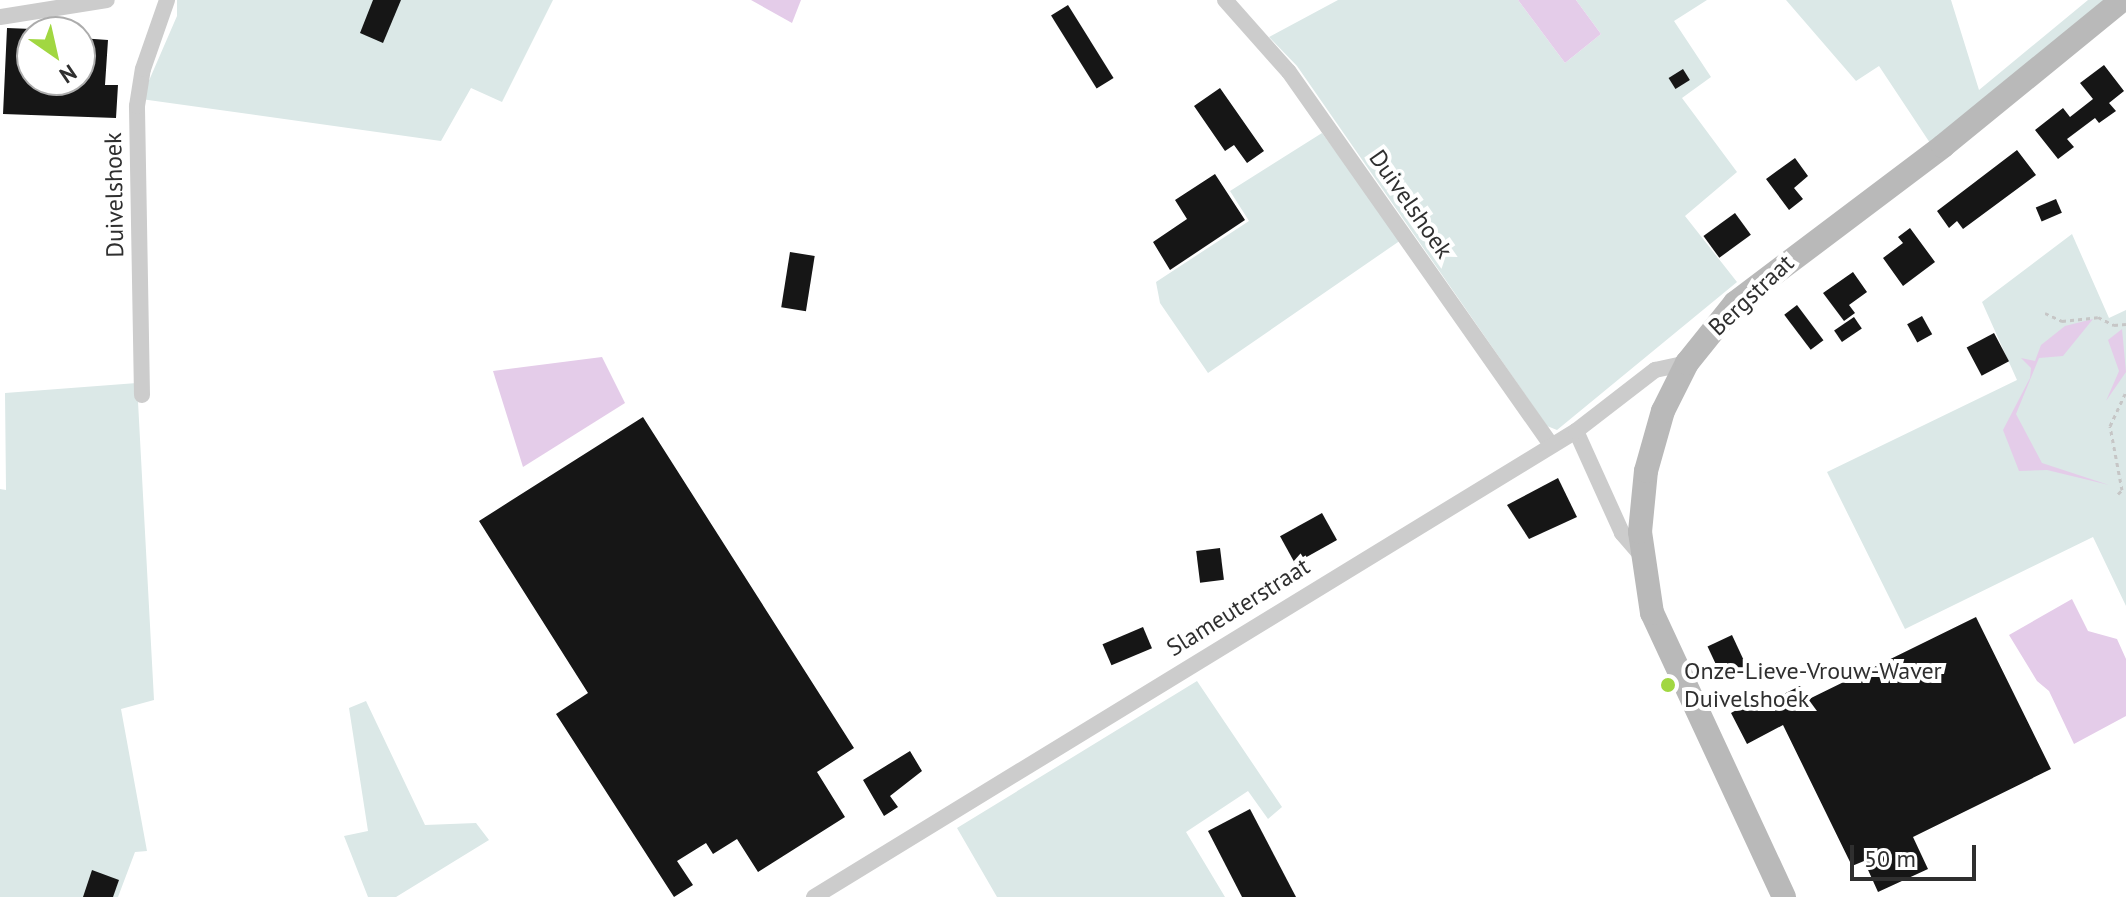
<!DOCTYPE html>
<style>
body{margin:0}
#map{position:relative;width:2126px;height:897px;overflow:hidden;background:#fff;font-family:"PT Sans",sans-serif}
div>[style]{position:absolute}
.green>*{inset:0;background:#dbe8e7}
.water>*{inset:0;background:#e4cce9}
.building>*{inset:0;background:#161616;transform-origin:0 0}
.path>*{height:3px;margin-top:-1.5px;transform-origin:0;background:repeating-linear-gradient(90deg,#c6c6c6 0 4px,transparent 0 8px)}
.street>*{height:16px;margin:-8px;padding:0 8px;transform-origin:8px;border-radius:8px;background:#ccc}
.secondary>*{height:24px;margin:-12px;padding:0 12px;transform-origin:12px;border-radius:12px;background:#b9b9b9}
.dots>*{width:22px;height:22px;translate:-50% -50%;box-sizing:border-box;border:4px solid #fff;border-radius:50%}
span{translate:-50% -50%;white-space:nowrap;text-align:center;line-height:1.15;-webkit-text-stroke:8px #fff;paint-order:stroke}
.street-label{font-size:24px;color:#2f2f2f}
.poi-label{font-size:24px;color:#2f2f2f}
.left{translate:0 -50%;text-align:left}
.north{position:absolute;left:16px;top:16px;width:80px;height:80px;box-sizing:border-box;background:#fff;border:2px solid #acacac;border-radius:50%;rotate:146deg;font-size:22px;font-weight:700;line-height:32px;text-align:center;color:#2f2f2f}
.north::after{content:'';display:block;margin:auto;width:28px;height:36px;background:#a1d741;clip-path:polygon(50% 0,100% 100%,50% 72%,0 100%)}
.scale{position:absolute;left:1850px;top:845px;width:126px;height:36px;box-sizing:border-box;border:4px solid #2f2f2f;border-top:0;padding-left:10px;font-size:24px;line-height:28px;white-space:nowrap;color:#2f2f2f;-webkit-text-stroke:6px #fff;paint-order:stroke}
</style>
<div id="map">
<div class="green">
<div style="clip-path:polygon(177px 0,553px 0,502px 102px,471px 88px,441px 141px,141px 99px,177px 16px)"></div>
<div style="clip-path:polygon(1338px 0,1518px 0,1565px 63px,1601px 34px,1576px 0,1707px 0,1674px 21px,1711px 77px,1682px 98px,1737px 172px,1685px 216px,1737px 282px,1557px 430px,1547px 426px,1297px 66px,1269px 37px)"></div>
<div style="clip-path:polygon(1786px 0,1951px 0,1979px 90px,2088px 0,2118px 0,1932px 146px,1879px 66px,1856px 81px)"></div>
<div style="clip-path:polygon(1322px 133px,1401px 240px,1208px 373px,1160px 303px,1156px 282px,1249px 221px,1230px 191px)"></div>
<div style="clip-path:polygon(2072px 234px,2109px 318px,2126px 310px,2126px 606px,2093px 537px,1905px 629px,1827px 472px,2017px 380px,1982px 302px)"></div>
<div style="clip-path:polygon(137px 383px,154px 700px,121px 709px,147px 851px,135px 852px,118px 897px,0 897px,0 489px,6px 490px,5px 393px)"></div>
<div style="clip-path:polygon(1197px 681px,1282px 807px,1268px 819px,1248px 791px,1186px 832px,1225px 897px,997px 897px,957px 828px)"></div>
<div style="clip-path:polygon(366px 701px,425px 825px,476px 823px,489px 840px,396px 897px,368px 897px,344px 836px,368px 831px,349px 708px)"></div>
</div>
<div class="water">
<div style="clip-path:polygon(751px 0,801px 0,792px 23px)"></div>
<div style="clip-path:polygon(1518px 0,1576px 0,1601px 34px,1565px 63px)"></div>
<div style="clip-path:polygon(2093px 319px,2063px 356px,2039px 358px,2016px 414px,2042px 463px,2109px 485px,2047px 470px,2019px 471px,2003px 430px,2030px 378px,2031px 368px,2021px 358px,2035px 361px,2041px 345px,2065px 326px)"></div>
<div style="clip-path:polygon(2122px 329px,2126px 372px,2106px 401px,2119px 371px,2108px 340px)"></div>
<div style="clip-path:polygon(602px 357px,625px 403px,523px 467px,493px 371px)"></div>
<div style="clip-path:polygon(2072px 599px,2088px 631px,2117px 639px,2126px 659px,2126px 716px,2074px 744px,2049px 691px,2037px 681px,2009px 635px)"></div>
</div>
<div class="building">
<div style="clip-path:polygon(373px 0,401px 0,383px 43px,360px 33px)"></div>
<div style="left:1068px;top:5px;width:86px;height:20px;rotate:58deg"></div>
<div style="clip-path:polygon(7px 28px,32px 29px,32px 80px,80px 80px,80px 38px,108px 40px,105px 85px,118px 85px,116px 118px,3px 114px)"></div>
<div style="clip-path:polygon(2104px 65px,2124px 91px,2109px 103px,2116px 111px,2099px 123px,2095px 118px,2067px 139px,2074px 147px,2058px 159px,2035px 130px,2063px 108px,2070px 117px,2093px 99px,2080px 83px)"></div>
<div style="left:1683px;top:69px;width:13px;height:17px;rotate:58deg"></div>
<div style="clip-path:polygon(1220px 88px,1264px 151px,1247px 163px,1234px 145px,1225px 151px,1194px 106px)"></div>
<div style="clip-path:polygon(2017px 150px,2036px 175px,1963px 229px,1957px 221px,1949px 228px,1937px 211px)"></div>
<div style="clip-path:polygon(1795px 158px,1808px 176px,1794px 188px,1803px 199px,1789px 210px,1766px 179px)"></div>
<div style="clip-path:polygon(1215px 174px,1245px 220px,1170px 270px,1153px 242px,1187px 219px,1175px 200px)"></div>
<div style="left:2056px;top:199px;width:15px;height:22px;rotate:67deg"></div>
<div style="left:1735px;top:213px;width:27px;height:39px;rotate:54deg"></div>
<div style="clip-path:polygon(1910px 228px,1935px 262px,1903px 286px,1883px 258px,1903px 243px,1898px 237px)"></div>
<div style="left:790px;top:252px;width:25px;height:56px;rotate:9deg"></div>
<div style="clip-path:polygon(1853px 272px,1867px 292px,1849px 305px,1855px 313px,1844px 321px,1823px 293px)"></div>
<div style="left:1797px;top:305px;width:44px;height:16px;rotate:53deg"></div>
<div style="left:1922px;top:316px;width:21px;height:17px;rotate:61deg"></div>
<div style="left:1854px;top:317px;width:14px;height:24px;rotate:56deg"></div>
<div style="left:1994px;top:333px;width:32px;height:31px;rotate:62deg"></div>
<div style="clip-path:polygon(643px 417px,854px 748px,817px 772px,845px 817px,758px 872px,737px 839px,713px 854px,706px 843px,677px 861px,693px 885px,674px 897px,556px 714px,588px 693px,479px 521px)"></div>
<div style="clip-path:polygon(1558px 478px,1577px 517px,1529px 539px,1507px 505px)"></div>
<div style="left:1322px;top:513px;width:31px;height:48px;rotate:61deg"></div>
<div style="left:1220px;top:548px;width:32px;height:24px;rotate:83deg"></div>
<div style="clip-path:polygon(1976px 617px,2051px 769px,1913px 837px,1928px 869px,1878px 892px,1864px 861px,1852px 866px,1783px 725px,1747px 744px,1731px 713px,1751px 702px,1755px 708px,1800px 686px,1807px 700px)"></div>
<div style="left:1143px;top:627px;width:23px;height:44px;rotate:67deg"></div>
<div style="left:1732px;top:635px;width:38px;height:27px;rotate:65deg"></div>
<div style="clip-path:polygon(910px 751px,922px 771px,890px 796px,898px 807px,884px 816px,863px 780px)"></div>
<div style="clip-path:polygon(1250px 809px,1296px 897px,1242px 897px,1208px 831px)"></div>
<div style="clip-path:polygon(92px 870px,119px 880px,113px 897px,83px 897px)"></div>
</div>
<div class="path">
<div style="left:2045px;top:313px;width:19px;rotate:25deg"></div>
<div style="left:2062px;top:321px;width:36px;rotate:-6deg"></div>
<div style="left:2098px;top:317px;width:18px;rotate:27deg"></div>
<div style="left:2114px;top:325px;width:12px;rotate:-5deg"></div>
<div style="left:2118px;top:494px;width:6px;rotate:-45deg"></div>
<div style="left:2122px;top:490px;width:65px;rotate:-100.6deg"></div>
<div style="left:2110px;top:426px;width:38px;rotate:-65deg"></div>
</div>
<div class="street">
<div style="left:1225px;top:0;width:96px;rotate:48.4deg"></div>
<div style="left:1289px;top:72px;width:454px;rotate:54.9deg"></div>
<div style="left:0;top:17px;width:108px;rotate:-9deg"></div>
<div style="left:142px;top:395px;width:289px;rotate:-91deg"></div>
<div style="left:137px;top:106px;width:37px;rotate:-81deg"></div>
<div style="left:143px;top:69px;width:73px;rotate:-70.8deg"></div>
<div style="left:1576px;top:431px;width:112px;rotate:65.7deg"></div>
<div style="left:1622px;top:533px;width:28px;rotate:49deg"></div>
<div style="left:814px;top:897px;width:893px;rotate:-31.45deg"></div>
<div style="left:1576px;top:431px;width:100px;rotate:-37.7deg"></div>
<div style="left:1655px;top:370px;width:33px;rotate:-12deg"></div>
</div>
<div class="secondary">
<div style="left:1784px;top:897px;width:313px;rotate:-114.9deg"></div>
<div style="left:1652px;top:613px;width:82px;rotate:-98.4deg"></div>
<div style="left:1640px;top:532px;width:61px;rotate:-84.4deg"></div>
<div style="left:1646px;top:471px;width:62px;rotate:-74.2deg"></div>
<div style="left:1663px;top:411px;width:54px;rotate:-63.4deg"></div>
<div style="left:1687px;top:363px;width:77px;rotate:-51.3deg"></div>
<div style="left:1735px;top:303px;width:261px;rotate:-37deg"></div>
<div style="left:1943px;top:146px;width:231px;rotate:-39.2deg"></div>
</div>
<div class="dots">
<div style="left:1668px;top:685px;background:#a1d741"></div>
</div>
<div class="street-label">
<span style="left:114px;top:195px;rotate:-91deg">Duivelshoek</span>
<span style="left:1411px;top:204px;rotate:55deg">Duivelshoek</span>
<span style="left:1751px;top:295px;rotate:-43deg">Bergstraat</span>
<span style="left:1238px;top:607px;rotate:-32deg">Slameuterstraat</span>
</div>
<div class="poi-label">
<span class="left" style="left:1684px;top:685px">Onze-Lieve-Vrouw-Waver<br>Duivelshoek</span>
</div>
<div class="north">N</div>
<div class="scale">50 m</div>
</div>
